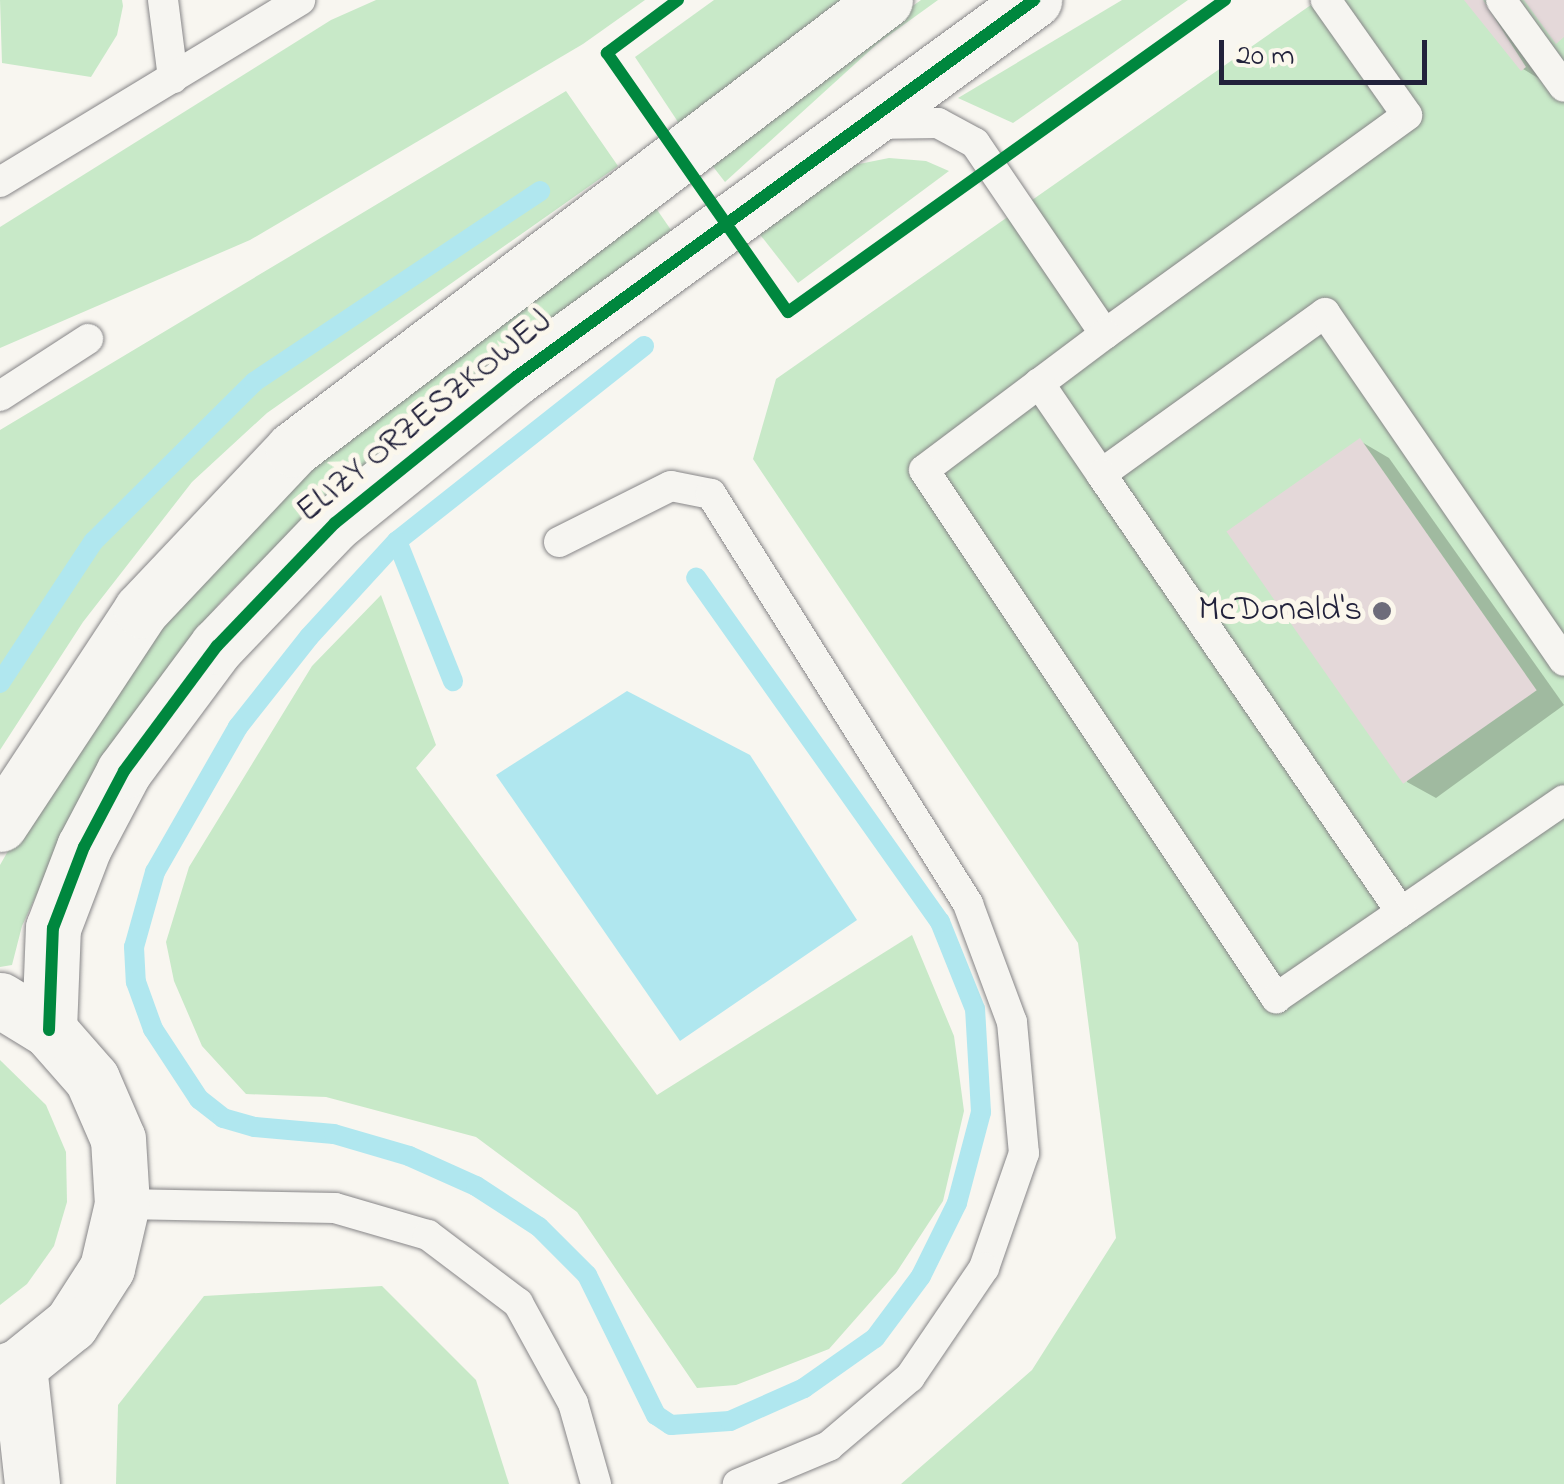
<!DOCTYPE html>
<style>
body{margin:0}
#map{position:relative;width:1564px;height:1484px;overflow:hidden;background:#f8f6f0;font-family:"Indie Flower",sans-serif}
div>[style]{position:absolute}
.green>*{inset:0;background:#c8e9c8}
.water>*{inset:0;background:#b0e7ef}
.shadow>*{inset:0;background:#0003}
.stream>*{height:20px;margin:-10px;padding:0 10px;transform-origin:10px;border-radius:10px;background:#b0e7ef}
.building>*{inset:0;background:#e4d8d9;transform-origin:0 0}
.roads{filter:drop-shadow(0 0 2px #878688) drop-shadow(0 0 2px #878688)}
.lane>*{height:30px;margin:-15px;padding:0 15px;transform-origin:15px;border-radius:15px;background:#f6f5f1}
.secondary>*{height:55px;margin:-27.5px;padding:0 27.5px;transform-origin:27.5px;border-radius:27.5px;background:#f6f5f1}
.highway>*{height:55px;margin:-27.5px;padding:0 27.5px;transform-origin:27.5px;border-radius:27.5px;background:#f6f5f1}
.cycleway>*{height:12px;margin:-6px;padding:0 6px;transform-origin:6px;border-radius:6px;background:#00873e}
.dots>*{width:28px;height:28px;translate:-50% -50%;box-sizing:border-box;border:5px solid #fbf7ec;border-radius:50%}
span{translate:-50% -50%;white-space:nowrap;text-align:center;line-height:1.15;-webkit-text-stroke:10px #fbf7ec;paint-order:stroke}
.street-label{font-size:35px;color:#22223b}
.poi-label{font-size:35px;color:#22223b}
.right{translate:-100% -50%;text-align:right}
.scale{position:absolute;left:1219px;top:40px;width:208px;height:45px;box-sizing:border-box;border:5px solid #22223b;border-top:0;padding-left:12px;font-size:30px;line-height:35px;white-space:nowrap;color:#22223b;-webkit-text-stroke:8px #fbf7ec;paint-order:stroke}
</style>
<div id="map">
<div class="green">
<div style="clip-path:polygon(0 0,122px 0,123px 6px,117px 35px,91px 77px,2px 63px)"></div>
<div style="clip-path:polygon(376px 0,645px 0,583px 44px,250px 240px,0 348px,0 227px,331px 20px)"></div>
<div style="clip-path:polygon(714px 0,845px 0,680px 125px,635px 57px)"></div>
<div style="clip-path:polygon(921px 0,938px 0,877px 44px,725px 182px,704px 155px)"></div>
<div style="clip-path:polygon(1122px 0,1188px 0,1013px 123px,958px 98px)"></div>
<div style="clip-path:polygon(1318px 0,1564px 0,1564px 1484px,901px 1484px,1032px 1370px,1116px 1238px,1078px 943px,753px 459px,776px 379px)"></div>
<div style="clip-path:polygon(566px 91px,618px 166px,267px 413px,192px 482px,83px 622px,0 750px,0 430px)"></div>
<div style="clip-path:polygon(889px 158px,926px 161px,949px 171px,798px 283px,758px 232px,854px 165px)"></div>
<div style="clip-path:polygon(649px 198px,671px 230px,328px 495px,221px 601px,130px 722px,66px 831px,22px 926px,12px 965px,0 967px,0 865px,97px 696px,296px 466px)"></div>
<div style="clip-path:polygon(381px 595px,436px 745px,416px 768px,657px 1095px,912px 935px,954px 1036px,964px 1111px,943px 1201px,896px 1273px,829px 1349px,736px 1385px,697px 1388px,577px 1212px,476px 1137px,326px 1097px,246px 1094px,202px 1046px,174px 981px,166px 942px,189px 867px,312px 666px)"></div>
<div style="clip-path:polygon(0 1060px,46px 1105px,66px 1152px,67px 1202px,54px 1246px,27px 1284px,0 1305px)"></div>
<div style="clip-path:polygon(382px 1286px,476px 1380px,509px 1484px,116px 1484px,118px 1405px,204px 1296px)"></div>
</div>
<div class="water">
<div style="clip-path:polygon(627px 691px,750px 755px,857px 920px,680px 1041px,496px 775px)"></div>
</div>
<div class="shadow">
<div style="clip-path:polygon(1485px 12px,1505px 24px,1543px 81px,1523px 69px)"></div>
<div style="clip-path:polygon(1360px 441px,1389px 458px,1564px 705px,1436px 798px,1407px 782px)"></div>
</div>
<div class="stream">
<div style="left:644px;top:346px;width:315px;rotate:141.7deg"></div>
<div style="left:397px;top:541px;width:130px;rotate:132.5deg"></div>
<div style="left:309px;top:637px;width:115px;rotate:128.3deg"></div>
<div style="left:238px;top:727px;width:167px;rotate:119.8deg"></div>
<div style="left:155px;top:872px;width:78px;rotate:105.6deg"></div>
<div style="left:134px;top:947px;width:35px;rotate:87deg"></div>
<div style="left:136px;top:982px;width:50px;rotate:70.1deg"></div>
<div style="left:153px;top:1029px;width:84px;rotate:56.7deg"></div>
<div style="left:199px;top:1099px;width:31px;rotate:38deg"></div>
<div style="left:223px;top:1118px;width:33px;rotate:16deg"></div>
<div style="left:255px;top:1127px;width:79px;rotate:5.1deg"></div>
<div style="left:334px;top:1134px;width:78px;rotate:16.3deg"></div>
<div style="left:409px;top:1156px;width:73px;rotate:24.1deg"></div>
<div style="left:476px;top:1186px;width:75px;rotate:33.1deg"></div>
<div style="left:539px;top:1227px;width:68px;rotate:45deg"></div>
<div style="left:587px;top:1275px;width:156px;rotate:63.8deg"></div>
<div style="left:656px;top:1415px;width:18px;rotate:34deg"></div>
<div style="left:671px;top:1425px;width:59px;rotate:-3.9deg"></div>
<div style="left:730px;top:1421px;width:81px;rotate:-24deg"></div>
<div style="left:804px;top:1388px;width:87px;rotate:-35.2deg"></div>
<div style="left:875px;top:1338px;width:77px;rotate:-53.4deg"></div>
<div style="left:921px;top:1276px;width:81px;rotate:-63.7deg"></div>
<div style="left:957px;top:1203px;width:94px;rotate:-75.2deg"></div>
<div style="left:981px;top:1112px;width:103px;rotate:-93.3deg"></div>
<div style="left:975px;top:1009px;width:94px;rotate:-111.9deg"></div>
<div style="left:940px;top:922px;width:422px;rotate:-125.3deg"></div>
<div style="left:397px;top:541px;width:151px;rotate:68.2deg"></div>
<div style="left:0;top:683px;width:169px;rotate:-56.6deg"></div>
<div style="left:93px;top:542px;width:227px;rotate:-44.8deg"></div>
<div style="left:254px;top:382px;width:344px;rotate:-33.7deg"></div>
</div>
<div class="building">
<div style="clip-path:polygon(1464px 0,1483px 0,1526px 67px,1521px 71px)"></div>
<div style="clip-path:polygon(1524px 0,1564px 0,1564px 37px,1556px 44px)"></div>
<div style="left:1360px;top:438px;width:308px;height:163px;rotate:55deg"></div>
</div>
<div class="roads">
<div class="lane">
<div style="left:163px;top:0;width:79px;rotate:82.7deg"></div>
<div style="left:1501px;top:0;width:107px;rotate:54.1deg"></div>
<div style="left:872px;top:124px;width:66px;rotate:-0.9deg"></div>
<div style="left:938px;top:123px;width:42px;rotate:28.4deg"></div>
<div style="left:975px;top:143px;width:231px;rotate:55.8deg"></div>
<div style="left:1105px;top:334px;width:373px;rotate:-35.9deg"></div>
<div style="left:1407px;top:115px;width:141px;rotate:-125.2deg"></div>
<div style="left:0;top:182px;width:351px;rotate:-31.2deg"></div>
<div style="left:1105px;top:334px;width:226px;rotate:143.1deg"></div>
<div style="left:924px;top:470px;width:635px;rotate:56.31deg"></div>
<div style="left:1276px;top:998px;width:349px;rotate:-34.5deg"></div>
<div style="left:1039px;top:383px;width:110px;rotate:55.7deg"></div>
<div style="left:1101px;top:474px;width:276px;rotate:-35.7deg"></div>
<div style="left:1325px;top:313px;width:422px;rotate:55.5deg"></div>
<div style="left:0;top:396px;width:105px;rotate:-32.9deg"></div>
<div style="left:1101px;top:474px;width:531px;rotate:55.59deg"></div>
<div style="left:559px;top:542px;width:125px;rotate:-26.6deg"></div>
<div style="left:671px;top:486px;width:41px;rotate:11.3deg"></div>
<div style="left:711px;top:494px;width:484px;rotate:57.9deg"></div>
<div style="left:968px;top:904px;width:126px;rotate:69.6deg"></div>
<div style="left:1012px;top:1022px;width:132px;rotate:84.8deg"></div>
<div style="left:1024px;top:1153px;width:122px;rotate:109.2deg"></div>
<div style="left:984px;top:1268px;width:132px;rotate:124.2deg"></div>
<div style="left:910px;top:1377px;width:106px;rotate:139.6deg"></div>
<div style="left:829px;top:1446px;width:99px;rotate:157.3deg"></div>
<div style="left:122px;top:1204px;width:213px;rotate:1.1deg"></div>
<div style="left:335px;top:1208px;width:97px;rotate:16.2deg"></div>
<div style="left:428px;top:1235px;width:113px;rotate:37.1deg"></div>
<div style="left:518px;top:1303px;width:114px;rotate:61.2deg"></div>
<div style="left:573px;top:1403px;width:84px;rotate:74.1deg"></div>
</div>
<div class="secondary">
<div style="left:0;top:824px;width:256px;rotate:-56.6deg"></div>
<div style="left:141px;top:610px;width:221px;rotate:-46.6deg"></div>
<div style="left:293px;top:449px;width:743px;rotate:-37.18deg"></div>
<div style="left:0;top:1000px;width:57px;rotate:31.5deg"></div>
<div style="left:49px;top:1030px;width:65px;rotate:48.7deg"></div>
<div style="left:92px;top:1079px;width:65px;rotate:66.6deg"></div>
<div style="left:118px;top:1139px;width:65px;rotate:86.5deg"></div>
<div style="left:122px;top:1204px;width:66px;rotate:103.2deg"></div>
<div style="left:107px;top:1268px;width:67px;rotate:122.7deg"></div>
<div style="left:71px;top:1324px;width:67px;rotate:141.1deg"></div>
<div style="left:19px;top:1366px;width:20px;rotate:160deg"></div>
<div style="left:49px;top:1030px;width:102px;rotate:-87.8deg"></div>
<div style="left:53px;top:928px;width:87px;rotate:-69.1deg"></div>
<div style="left:84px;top:847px;width:86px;rotate:-62.2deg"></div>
<div style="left:124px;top:771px;width:156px;rotate:-53.4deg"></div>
<div style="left:217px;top:646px;width:170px;rotate:-46.2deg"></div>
<div style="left:335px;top:523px;width:233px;rotate:-38.9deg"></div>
<div style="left:516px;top:377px;width:641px;rotate:-36.05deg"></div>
</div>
<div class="highway">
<div style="left:19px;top:1366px;width:119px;rotate:83.7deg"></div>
</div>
</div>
<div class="cycleway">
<div style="left:678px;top:0;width:89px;rotate:143.3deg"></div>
<div style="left:607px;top:53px;width:316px;rotate:55.1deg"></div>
<div style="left:788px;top:312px;width:537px;rotate:-35.53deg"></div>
<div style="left:49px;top:1030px;width:102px;rotate:-87.8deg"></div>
<div style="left:53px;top:928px;width:87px;rotate:-69.1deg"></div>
<div style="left:84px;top:847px;width:86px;rotate:-62.2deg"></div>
<div style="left:124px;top:771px;width:156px;rotate:-53.4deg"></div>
<div style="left:217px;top:646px;width:170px;rotate:-46.2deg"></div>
<div style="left:335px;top:523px;width:233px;rotate:-38.9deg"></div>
<div style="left:516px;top:377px;width:641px;rotate:-36.05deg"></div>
</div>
<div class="dots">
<div style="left:1382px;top:611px;background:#6d6c7a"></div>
</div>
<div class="street-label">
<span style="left:425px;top:417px;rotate:-39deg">ELIZY ORZESZKOWEJ</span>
</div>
<div class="poi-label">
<span class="right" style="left:1362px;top:611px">McDonald's</span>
</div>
<div class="scale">20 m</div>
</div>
